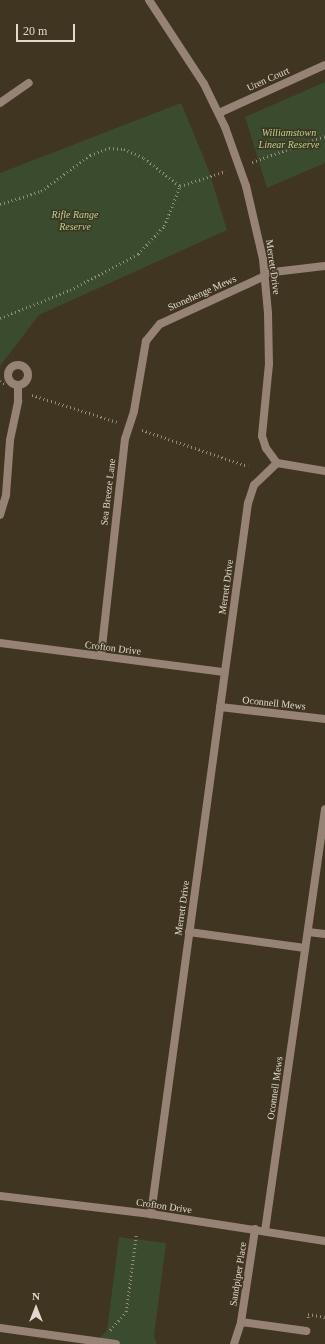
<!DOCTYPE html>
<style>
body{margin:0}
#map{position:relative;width:325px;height:1344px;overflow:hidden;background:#403521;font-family:"Times New Roman",serif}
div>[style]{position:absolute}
.green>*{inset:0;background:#3a4b2e}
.path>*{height:2.5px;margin-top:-1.25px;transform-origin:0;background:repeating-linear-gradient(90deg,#958c7c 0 1px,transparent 0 4px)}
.service>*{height:8px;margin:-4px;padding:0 4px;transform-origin:4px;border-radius:4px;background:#968375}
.minor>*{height:8px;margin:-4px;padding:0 4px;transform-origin:4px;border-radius:4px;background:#968375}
.minor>.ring{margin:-4px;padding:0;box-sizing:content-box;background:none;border:8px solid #968375;border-radius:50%}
span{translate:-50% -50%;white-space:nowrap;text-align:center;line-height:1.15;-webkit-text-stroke:3px #403521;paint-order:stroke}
.street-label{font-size:10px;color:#e0d9cc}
.park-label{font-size:10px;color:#b0d694;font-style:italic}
.north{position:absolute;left:16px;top:1288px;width:40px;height:40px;-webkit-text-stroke:3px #403521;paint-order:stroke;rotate:0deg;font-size:11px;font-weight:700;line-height:16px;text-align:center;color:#e0d9cc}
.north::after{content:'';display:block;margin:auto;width:14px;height:18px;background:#e0d9cc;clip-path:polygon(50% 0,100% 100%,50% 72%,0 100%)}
.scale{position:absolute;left:16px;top:24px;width:59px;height:18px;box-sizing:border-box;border:2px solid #e0d9cc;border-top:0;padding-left:5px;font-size:12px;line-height:14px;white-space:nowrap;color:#e0d9cc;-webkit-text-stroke:3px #403521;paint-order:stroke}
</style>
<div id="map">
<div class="green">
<div style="clip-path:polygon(325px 82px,325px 163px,267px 188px,245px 117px)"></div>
<div style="clip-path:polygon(181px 103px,208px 168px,227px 230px,39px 315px,0 366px,0 173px)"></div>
<div style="clip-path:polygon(119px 1237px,166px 1243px,154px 1336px,157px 1344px,92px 1344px,107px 1331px)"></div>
</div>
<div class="path">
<div style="left:252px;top:162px;width:77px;rotate:-19.6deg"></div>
<div style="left:0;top:204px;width:43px;rotate:-17.6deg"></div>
<div style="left:41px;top:191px;width:61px;rotate:-36.3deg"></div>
<div style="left:90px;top:155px;width:20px;rotate:-20deg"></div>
<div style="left:109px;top:148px;width:15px;rotate:4deg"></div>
<div style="left:124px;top:149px;width:22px;rotate:24deg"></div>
<div style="left:144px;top:158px;width:46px;rotate:37.9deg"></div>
<div style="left:0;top:318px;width:75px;rotate:-21.8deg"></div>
<div style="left:70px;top:290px;width:77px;rotate:-27.9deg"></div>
<div style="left:138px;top:254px;width:38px;rotate:-47deg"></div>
<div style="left:164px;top:226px;width:43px;rotate:-68.2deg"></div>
<div style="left:180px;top:186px;width:48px;rotate:-18.1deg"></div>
<div style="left:0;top:381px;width:6px;rotate:31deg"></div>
<div style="left:32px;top:395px;width:89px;rotate:17.6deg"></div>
<div style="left:142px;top:430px;width:112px;rotate:18.8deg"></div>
<div style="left:308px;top:1318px;width:4px;rotate:-90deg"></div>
<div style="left:308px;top:1314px;width:17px;rotate:10deg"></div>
<div style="left:110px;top:1330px;width:24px;rotate:-48deg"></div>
<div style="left:126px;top:1312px;width:77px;rotate:-82.5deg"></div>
</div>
<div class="service">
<div style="left:0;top:103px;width:35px;rotate:-35deg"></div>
<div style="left:101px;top:656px;width:218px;rotate:-83.7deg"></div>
<div style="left:125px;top:439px;width:29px;rotate:-72deg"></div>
<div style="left:134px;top:411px;width:71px;rotate:-80.3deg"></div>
<div style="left:146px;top:341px;width:22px;rotate:-51deg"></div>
<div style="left:160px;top:324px;width:115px;rotate:-24.6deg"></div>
<div style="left:220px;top:707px;width:106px;rotate:6.5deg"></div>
<div style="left:189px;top:932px;width:117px;rotate:7.9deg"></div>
<div style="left:308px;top:932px;width:17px;rotate:7deg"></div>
<div style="left:265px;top:1231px;width:426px;rotate:-81.9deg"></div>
<div style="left:241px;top:1322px;width:66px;rotate:7.9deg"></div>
</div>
<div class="minor">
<div style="left:149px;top:0;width:100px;rotate:56.8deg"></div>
<div style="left:204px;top:84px;width:48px;rotate:64deg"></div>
<div style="left:225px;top:127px;width:63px;rotate:70.4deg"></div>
<div style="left:246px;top:186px;width:75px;rotate:76.9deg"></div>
<div style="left:263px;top:259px;width:54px;rotate:84.7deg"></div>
<div style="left:268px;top:313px;width:51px;rotate:88.9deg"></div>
<div style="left:269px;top:364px;width:72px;rotate:95.6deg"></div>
<div style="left:262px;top:436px;width:13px;rotate:72deg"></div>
<div style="left:266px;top:448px;width:19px;rotate:54deg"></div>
<div style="left:277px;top:463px;width:32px;rotate:136deg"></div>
<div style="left:254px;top:485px;width:19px;rotate:108deg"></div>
<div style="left:248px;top:503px;width:718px;rotate:97.77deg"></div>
<div style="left:219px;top:113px;width:116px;rotate:-24.4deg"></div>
<div style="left:265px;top:273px;width:60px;rotate:-6.7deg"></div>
<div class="ring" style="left:8px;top:365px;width:12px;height:12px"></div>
<div style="left:277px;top:463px;width:49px;rotate:9.5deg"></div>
<div style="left:0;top:515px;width:21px;rotate:-73deg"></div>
<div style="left:6px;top:495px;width:55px;rotate:-85.8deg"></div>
<div style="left:10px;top:440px;width:40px;rotate:-78deg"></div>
<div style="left:18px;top:401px;width:16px;rotate:-90deg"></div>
<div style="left:0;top:643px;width:226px;rotate:7.4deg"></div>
<div style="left:0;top:1196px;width:152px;rotate:6.8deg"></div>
<div style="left:151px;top:1214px;width:176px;rotate:8.8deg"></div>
<div style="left:0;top:1328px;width:117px;rotate:7.9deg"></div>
<div style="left:234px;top:1344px;width:23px;rotate:-72deg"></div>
<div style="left:241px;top:1322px;width:94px;rotate:-81.4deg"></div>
</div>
<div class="street-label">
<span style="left:268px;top:79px;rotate:-24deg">Uren Court</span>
<span style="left:273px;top:267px;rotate:82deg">Merrett Drive</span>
<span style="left:202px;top:293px;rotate:-24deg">Stonehenge Mews</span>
<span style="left:108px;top:492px;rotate:-83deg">Sea Breeze Lane</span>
<span style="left:226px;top:587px;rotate:-82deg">Merrett Drive</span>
<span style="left:113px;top:648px;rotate:7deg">Crofton Drive</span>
<span style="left:274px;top:703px;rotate:6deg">Oconnell Mews</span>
<span style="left:182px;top:908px;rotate:-82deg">Merrett Drive</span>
<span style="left:275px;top:1088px;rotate:-82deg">Oconnell Mews</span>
<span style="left:164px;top:1206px;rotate:8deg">Crofton Drive</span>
<span style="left:238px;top:1274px;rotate:-81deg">Sandpiper Place</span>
</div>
<div class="park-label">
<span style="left:289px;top:138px">Williamstown<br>Linear Reserve</span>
<span style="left:75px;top:220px">Rifle Range<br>Reserve</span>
</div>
<div class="north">N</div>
<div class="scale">20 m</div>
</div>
